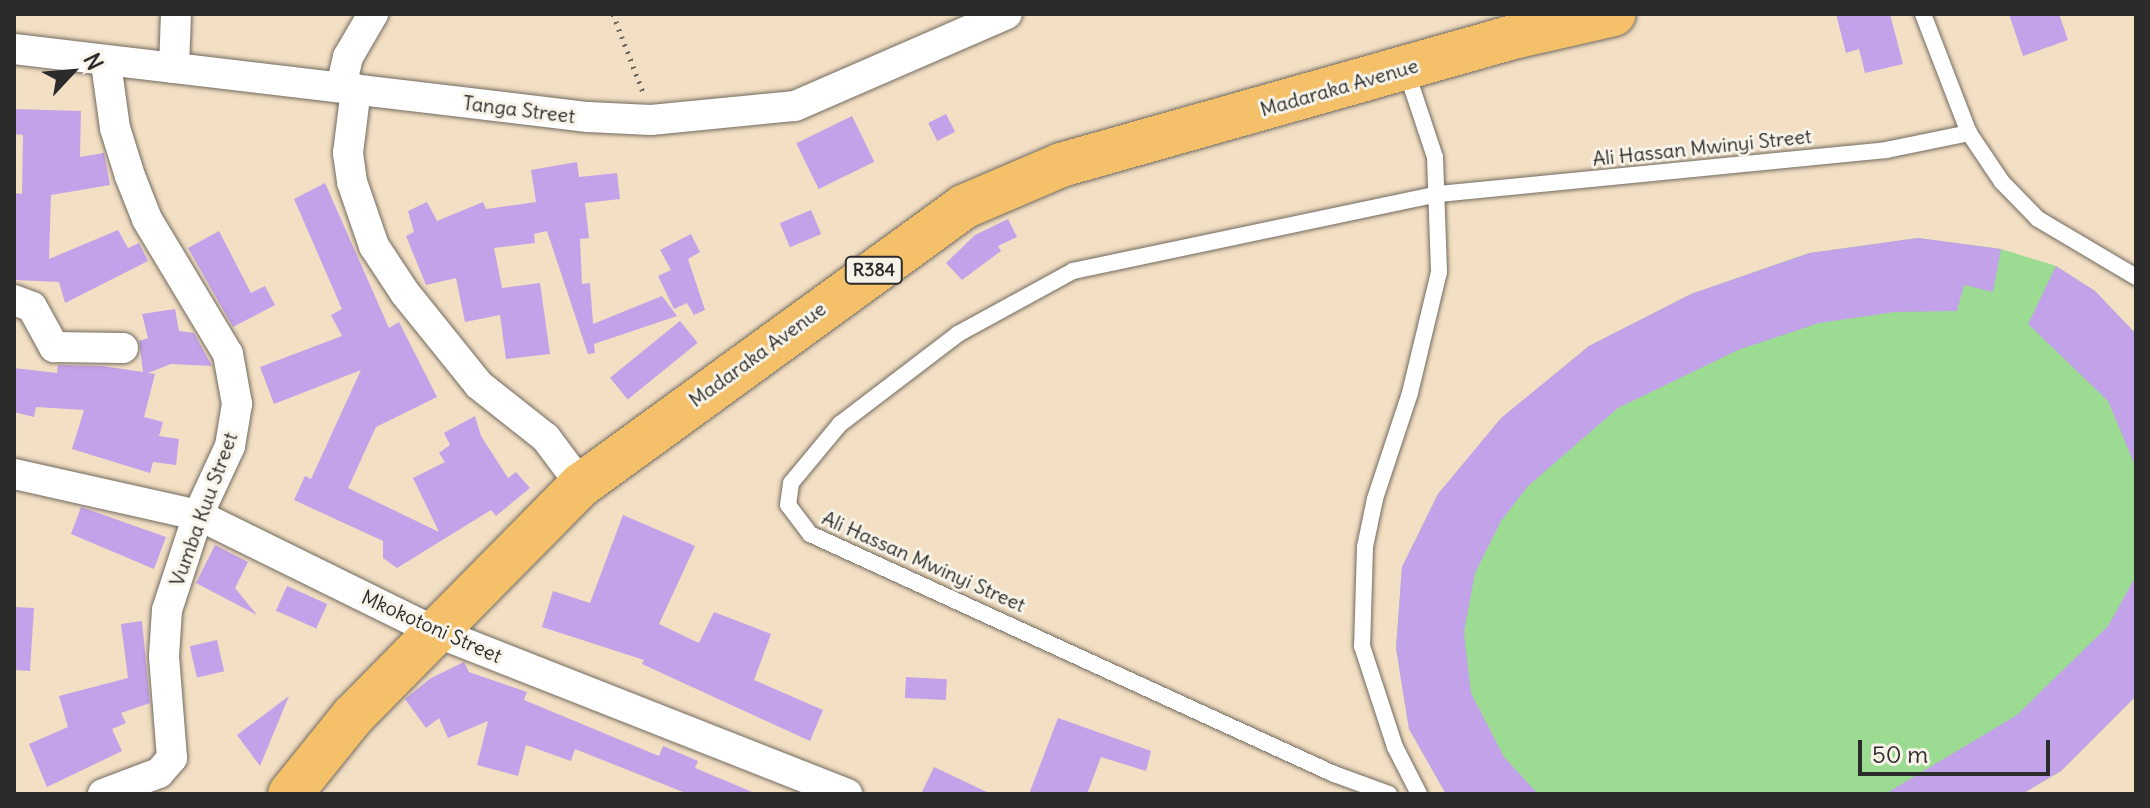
<!DOCTYPE html>
<style>
body{margin:0}
#map{position:relative;width:2150px;height:808px;overflow:hidden;background:#f3dfc3;font-family:Delius,sans-serif}
div>[style]{position:absolute}
.green>*{inset:0;background:#9cdc92}
.building>*{inset:0;background:#c2a2e8;transform-origin:0 0}
.path>*{height:5px;margin-top:-2.5px;transform-origin:0;background:repeating-linear-gradient(90deg,#716a60 0 2px,transparent 0 8px)}
.roads{filter:drop-shadow(0 0 2px #716a60) drop-shadow(0 0 2px #716a60)}
.lane>*{height:16px;margin:-8px;padding:0 8px;transform-origin:8px;border-radius:8px;background:#fff}
.street>*{height:30px;margin:-15px;padding:0 15px;transform-origin:15px;border-radius:15px;background:#fff}
.primary>*{height:44px;margin:-22px;padding:0 22px;transform-origin:22px;border-radius:22px;background:#f4c16a}
span{translate:-50% -50%;white-space:nowrap;text-align:center;line-height:1.15;-webkit-text-stroke:6px #f7f3e8;paint-order:stroke}
.shield-label span{padding:2px 6px;background:#f7f3e8;border:2px solid;border-radius:6px;-webkit-text-stroke-width:0}
.shield-label{font-size:18px;color:#2b2b2b;font-weight:700}
.street-label{font-size:20px;color:#2b2b2b}
.frame{position:absolute;inset:0;border:16px solid #2b2b2b;pointer-events:none}
.north{position:absolute;left:32px;top:32px;width:80px;height:80px;-webkit-text-stroke:6px #f7f3e8;paint-order:stroke;rotate:64deg;font-size:22px;font-weight:700;line-height:32px;text-align:center;color:#2b2b2b}
.north::after{content:'';display:block;margin:auto;width:28px;height:36px;background:#2b2b2b;clip-path:polygon(50% 0,100% 100%,50% 72%,0 100%)}
.scale{position:absolute;left:1858px;top:740px;width:192px;height:36px;box-sizing:border-box;border:4px solid #2b2b2b;border-top:0;padding-left:10px;font-size:24px;line-height:28px;white-space:nowrap;color:#2b2b2b;-webkit-text-stroke:6px #f7f3e8;paint-order:stroke}
</style>
<div id="map">
<div class="green">
<div style="clip-path:polygon(1918px 238px,2001px 249px,2056px 266px,2095px 291px,2136px 334px,2136px 696px,2061px 771px,2022px 794px,1446px 794px,1409px 729px,1396px 648px,1402px 567px,1438px 494px,1501px 419px,1589px 346px,1691px 294px,1809px 253px)"></div>
</div>
<div class="building">
<div style="clip-path:polygon(1836px 14px,1890px 14px,1903px 64px,1865px 73px,1859px 49px,1846px 53px)"></div>
<div style="clip-path:polygon(2009px 14px,2059px 14px,2068px 40px,2023px 56px)"></div>
<div style="clip-path:polygon(14px 109px,81px 111px,80px 157px,104px 153px,110px 185px,51px 195px,49px 259px,118px 230px,128px 248px,139px 243px,148px 261px,65px 303px,59px 282px,14px 280px,14px 193px,22px 194px,23px 135px,14px 134px)"></div>
<div style="left:946px;top:114px;width:20px;height:20px;rotate:63deg"></div>
<div style="left:852px;top:116px;width:51px;height:62px;rotate:64deg"></div>
<div style="clip-path:polygon(577px 162px,579px 177px,617px 173px,620px 199px,585px 203px,589px 238px,580px 239px,582px 284px,590px 283px,593px 324px,662px 296px,677px 316px,594px 344px,595px 353px,588px 354px,547px 231px,534px 234px,535px 243px,494px 248px,502px 288px,540px 283px,550px 354px,506px 359px,500px 315px,465px 322px,456px 278px,426px 285px,406px 236px,414px 232px,408px 211px,427px 202px,437px 221px,483px 202px,486px 209px,536px 202px,531px 170px)"></div>
<div style="clip-path:polygon(325px 183px,389px 328px,399px 322px,437px 397px,376px 427px,348px 488px,439px 532px,413px 478px,445px 462px,439px 453px,450px 445px,444px 433px,475px 416px,481px 436px,508px 478px,516px 472px,530px 488px,496px 516px,491px 510px,397px 568px,383px 558px,383px 541px,294px 500px,305px 476px,311px 479px,361px 370px,274px 404px,260px 367px,342px 336px,331px 315px,342px 309px,294px 199px)"></div>
<div style="left:811px;top:210px;width:26px;height:34px;rotate:67deg"></div>
<div style="clip-path:polygon(1008px 219px,1017px 237px,998px 246px,1001px 251px,962px 280px,946px 263px,975px 235px)"></div>
<div style="clip-path:polygon(219px 231px,251px 293px,265px 286px,275px 305px,233px 327px,188px 248px)"></div>
<div style="clip-path:polygon(691px 234px,700px 252px,688px 259px,705px 310px,694px 315px,687px 303px,674px 309px,658px 276px,671px 270px,660px 250px)"></div>
<div style="clip-path:polygon(1918px 238px,2001px 249px,1993px 292px,1964px 285px,1957px 311px,1895px 312px,1819px 323px,1738px 350px,1618px 408px,1528px 486px,1501px 521px,1475px 573px,1464px 632px,1471px 693px,1504px 757px,1538px 794px,1446px 794px,1409px 729px,1396px 648px,1402px 567px,1438px 494px,1501px 418px,1589px 346px,1691px 294px,1810px 253px)"></div>
<div style="clip-path:polygon(2056px 266px,2095px 291px,2136px 334px,2136px 468px,2108px 401px,2028px 324px)"></div>
<div style="clip-path:polygon(175px 309px,179px 331px,194px 333px,212px 366px,171px 364px,148px 373px,155px 374px,144px 417px,163px 422px,159px 436px,179px 439px,176px 465px,153px 462px,150px 473px,72px 449px,84px 410px,36px 407px,34px 417px,14px 412px,14px 368px,57px 373px,58px 365px,102px 366px,143px 372px,139px 341px,148px 338px,142px 314px)"></div>
<div style="left:680px;top:321px;width:28px;height:90px;rotate:51deg"></div>
<div style="clip-path:polygon(81px 507px,166px 537px,154px 569px,71px 534px)"></div>
<div style="clip-path:polygon(623px 515px,695px 546px,659px 624px,699px 643px,714px 612px,771px 634px,754px 680px,823px 710px,810px 741px,642px 664px,644px 660px,542px 627px,553px 591px,590px 603px)"></div>
<div style="clip-path:polygon(215px 545px,248px 562px,235px 588px,257px 615px,196px 583px)"></div>
<div style="clip-path:polygon(2136px 576px,2136px 696px,2061px 771px,2022px 794px,1885px 794px,2017px 715px,2108px 626px)"></div>
<div style="left:287px;top:586px;width:44px;height:27px;rotate:24deg"></div>
<div style="clip-path:polygon(14px 607px,34px 608px,30px 671px,14px 670px)"></div>
<div style="clip-path:polygon(142px 621px,150px 703px,121px 713px,126px 723px,112px 729px,122px 751px,47px 787px,29px 744px,68px 727px,59px 696px,128px 678px,121px 624px)"></div>
<div style="left:217px;top:640px;width:32px;height:28px;rotate:77deg"></div>
<div style="clip-path:polygon(464px 662px,469px 672px,527px 692px,524px 700px,659px 756px,663px 746px,698px 761px,695px 768px,757px 794px,688px 794px,575px 749px,571px 761px,526px 745px,518px 776px,477px 765px,488px 721px,448px 738px,439px 718px,426px 728px,405px 699px,431px 678px)"></div>
<div style="left:906px;top:677px;width:41px;height:21px;rotate:3deg"></div>
<div style="clip-path:polygon(289px 696px,260px 766px,237px 735px)"></div>
<div style="clip-path:polygon(1058px 718px,1151px 751px,1146px 771px,1101px 757px,1087px 794px,1029px 794px)"></div>
<div style="clip-path:polygon(934px 767px,991px 794px,921px 794px)"></div>
</div>
<div class="path">
<div style="left:613px;top:14px;width:84px;rotate:69deg"></div>
</div>
<div class="roads">
<div class="lane">
<div style="left:1923px;top:14px;width:128px;rotate:68.9deg"></div>
<div style="left:1969px;top:133px;width:59px;rotate:56deg"></div>
<div style="left:2002px;top:182px;width:52px;rotate:45.8deg"></div>
<div style="left:2038px;top:219px;width:114px;rotate:30.6deg"></div>
<div style="left:1406px;top:70px;width:92px;rotate:71.6deg"></div>
<div style="left:1435px;top:157px;width:115px;rotate:88deg"></div>
<div style="left:1439px;top:272px;width:124px;rotate:103.5deg"></div>
<div style="left:1410px;top:393px;width:112px;rotate:108.3deg"></div>
<div style="left:1375px;top:499px;width:49px;rotate:101.8deg"></div>
<div style="left:1365px;top:547px;width:99px;rotate:91.7deg"></div>
<div style="left:1362px;top:646px;width:106px;rotate:71.9deg"></div>
<div style="left:1395px;top:747px;width:53px;rotate:62.9deg"></div>
<div style="left:1389px;top:794px;width:59px;rotate:-160deg"></div>
<div style="left:1334px;top:774px;width:576px;rotate:-155.39deg"></div>
<div style="left:810px;top:534px;width:36px;rotate:-127deg"></div>
<div style="left:788px;top:505px;width:22px;rotate:-82deg"></div>
<div style="left:791px;top:483px;width:77px;rotate:-50.3deg"></div>
<div style="left:840px;top:424px;width:148px;rotate:-37.3deg"></div>
<div style="left:958px;top:334px;width:131px;rotate:-28.7deg"></div>
<div style="left:1073px;top:271px;width:374px;rotate:-11.9deg"></div>
<div style="left:1439px;top:194px;width:449px;rotate:-5.6deg"></div>
<div style="left:1886px;top:150px;width:85px;rotate:-11.6deg"></div>
</div>
<div class="street">
<div style="left:14px;top:49px;width:578px;rotate:6.76deg"></div>
<div style="left:588px;top:117px;width:63px;rotate:2.7deg"></div>
<div style="left:651px;top:120px;width:145px;rotate:-5.6deg"></div>
<div style="left:795px;top:106px;width:231px;rotate:-23.5deg"></div>
<div style="left:174px;top:68px;width:54px;rotate:-87.9deg"></div>
<div style="left:341px;top:87px;width:31px;rotate:-77deg"></div>
<div style="left:348px;top:57px;width:50px;rotate:-59.8deg"></div>
<div style="left:356px;top:89px;width:64px;rotate:97.1deg"></div>
<div style="left:348px;top:153px;width:29px;rotate:82deg"></div>
<div style="left:352px;top:182px;width:68px;rotate:71deg"></div>
<div style="left:374px;top:246px;width:56px;rotate:56.6deg"></div>
<div style="left:405px;top:293px;width:118px;rotate:51.2deg"></div>
<div style="left:479px;top:385px;width:85px;rotate:38.3deg"></div>
<div style="left:546px;top:438px;width:59px;rotate:53.3deg"></div>
<div style="left:14px;top:300px;width:19px;rotate:21deg"></div>
<div style="left:32px;top:307px;width:46px;rotate:61.2deg"></div>
<div style="left:54px;top:347px;width:69px;rotate:0.8deg"></div>
<div style="left:14px;top:474px;width:189px;rotate:12.6deg"></div>
<div style="left:198px;top:515px;width:265px;rotate:26.2deg"></div>
<div style="left:436px;top:632px;width:442px;rotate:21.5deg"></div>
<div style="left:103px;top:794px;width:60px;rotate:-20.6deg"></div>
<div style="left:159px;top:773px;width:20px;rotate:-49deg"></div>
<div style="left:172px;top:758px;width:102px;rotate:-94.5deg"></div>
<div style="left:164px;top:656px;width:46px;rotate:-86.3deg"></div>
<div style="left:167px;top:610px;width:100px;rotate:-71.9deg"></div>
<div style="left:198px;top:515px;width:76px;rotate:-65.1deg"></div>
<div style="left:230px;top:446px;width:43px;rotate:-80.5deg"></div>
<div style="left:237px;top:404px;width:51px;rotate:-100.2deg"></div>
<div style="left:228px;top:354px;width:157px;rotate:-121deg"></div>
<div style="left:147px;top:219px;width:46px;rotate:-111.6deg"></div>
<div style="left:130px;top:176px;width:50px;rotate:-107.4deg"></div>
<div style="left:115px;top:128px;width:66px;rotate:-97.9deg"></div>
</div>
<div class="primary">
<div style="left:290px;top:794px;width:100px;rotate:-51.1deg"></div>
<div style="left:353px;top:716px;width:325px;rotate:-45.4deg"></div>
<div style="left:581px;top:485px;width:472px;rotate:-36deg"></div>
<div style="left:963px;top:207px;width:107px;rotate:-23.2deg"></div>
<div style="left:1061px;top:165px;width:475px;rotate:-15.8deg"></div>
<div style="left:1518px;top:36px;width:98px;rotate:-12.9deg"></div>
</div>
</div>
<div class="shield-label">
<span style="left:874px;top:270px">R384</span>
</div>
<div class="street-label">
<span style="left:1339px;top:87px;rotate:-16deg">Madaraka Avenue</span>
<span style="left:519px;top:109px;rotate:7deg">Tanga Street</span>
<span style="left:1702px;top:147px;rotate:-6deg">Ali Hassan Mwinyi Street</span>
<span style="left:757px;top:354px;rotate:-36deg">Madaraka Avenue</span>
<span style="left:203px;top:509px;rotate:-70deg">Vumba Kuu Street</span>
<span style="left:924px;top:561px;rotate:24deg">Ali Hassan Mwinyi Street</span>
<span style="left:432px;top:626px;rotate:24deg">Mkokotoni Street</span>
</div>
<div class="frame"></div>
<div class="north">N</div>
<div class="scale">50 m</div>
</div>
